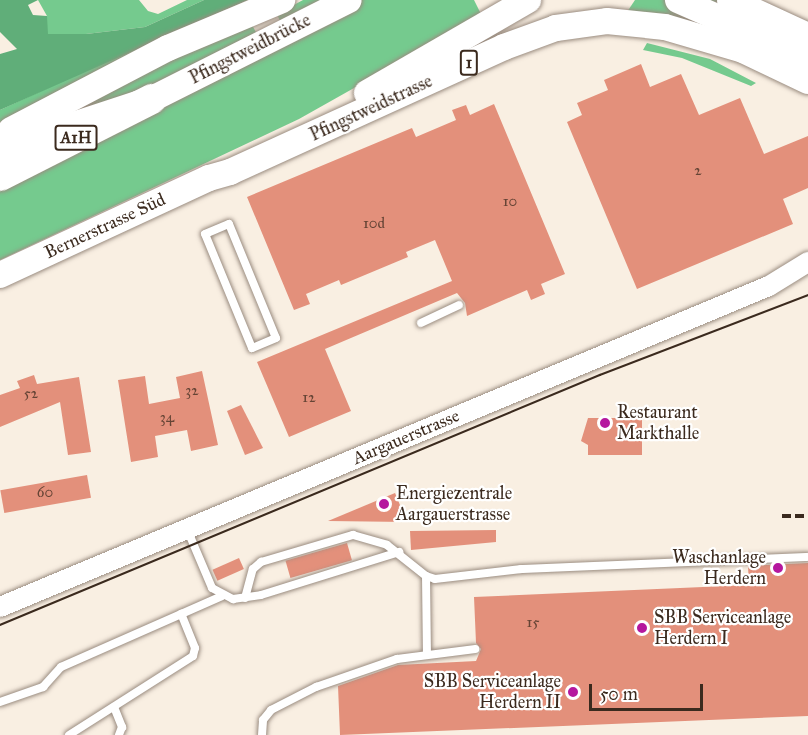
<!DOCTYPE html>
<meta charset="utf-8">
<style>
body{margin:0}
#map{position:relative;width:808px;height:735px;overflow:hidden;background:#f9efe2;font-family:"IM FELL Great Primer",serif}
div>[style]{position:absolute}
.green>*{inset:0;background:#75ca8e}
.forest>*{inset:0;background:#60ae79}
.building>*{inset:0;background:#e3907b;transform-origin:0 0}
.roads{filter:drop-shadow(0 0 2px #9a8c80) drop-shadow(0 0 2px #9a8c80)}
.service>*{height:8px;margin:-4px;padding:0 4px;transform-origin:4px;border-radius:4px;background:#fff}
.tertiary>*{height:20px;margin:-10px;padding:0 10px;transform-origin:10px;border-radius:10px;background:#fff}
.primary>*{height:26px;margin:-13px;padding:0 13px;transform-origin:13px;border-radius:13px;background:#fff}
.motorway>*{height:30px;margin:-15px;padding:0 15px;transform-origin:15px;border-radius:15px;background:#fff}
.tram>*{height:1.5px;margin:-0.75px;padding:0 0.75px;transform-origin:0.75px;border-radius:0.75px;background:#3b2a1e}
.rail>*{height:4.5px;margin-top:-2.25px;transform-origin:0;background:repeating-linear-gradient(90deg,#3b2a1e 0 9px,transparent 0 13.5px)}
.dots>*{width:16px;height:16px;translate:-50% -50%;box-sizing:border-box;border:3px solid #fff;border-radius:50%}
span{translate:-50% -50%;white-space:nowrap;text-align:center;line-height:1.15;-webkit-text-stroke:4.5px #fff;paint-order:stroke}
.number-label{font-size:15px;color:#654435}
.number-label span{-webkit-text-stroke-width:0}
.shield-label span{padding:2px 4px;background:#fff;border:2px solid;border-radius:4px;-webkit-text-stroke-width:0}
.shield-label{font-size:16px;color:#3b2a1e;font-weight:700}
.street-label{font-size:18px;color:#3b2a1e}
.poi-label{font-size:18px;color:#3b2a1e}
.left{translate:0 -50%;text-align:left}
.right{translate:-100% -50%;text-align:right}
.scale{position:absolute;left:589px;top:684px;width:114px;height:27px;box-sizing:border-box;border:3px solid #3b2a1e;border-top:0;padding-left:8px;font-size:18px;line-height:21px;white-space:nowrap;color:#3b2a1e;-webkit-text-stroke:4px #fff;paint-order:stroke}
</style>
<div id="map">
<div class="green">
<div style="clip-path:polygon(38px 0,139px 0,148px 11px,158px 14px,187px 0,204px 0,145px 27px,86px 34px,47px 34px,47px 16px)"></div>
<div style="clip-path:polygon(303px 0,474px 0,482px 16px,299px 119px,0 260px,0 188px,289px 42px,277px 14px)"></div>
<div style="clip-path:polygon(635px 0,719px 0,752px 45px,627px 12px)"></div>
<div style="clip-path:polygon(252px 25px,257px 34px,135px 93px,24px 127px,94px 91px)"></div>
<div style="clip-path:polygon(161px 36px,162px 39px,0 122px,0 110px)"></div>
<div style="clip-path:polygon(647px 43px,710px 59px,756px 83px,751px 86px,682px 58px,643px 50px)"></div>
</div>
<div class="forest">
<div style="clip-path:polygon(0 0,38px 0,28px 5px,33px 15px,47px 16px,48px 34px,86px 34px,145px 27px,204px 0,248px 0,0 110px,0 54px,17px 49px,0 32px)"></div>
</div>
<div class="building">
<div style="clip-path:polygon(641px 64px,650px 87px,681px 74px,699px 115px,740px 98px,764px 154px,808px 136px,808px 188px,783px 199px,793px 224px,637px 289px,567px 122px,582px 115px,577px 103px,608px 90px,604px 80px)"></div>
<div style="clip-path:polygon(494px 104px,565px 274px,541px 284px,545px 294px,531px 300px,527px 290px,467px 316px,465px 303px,457px 293px,325px 349px,351px 411px,289px 437px,257px 362px,452px 281px,435px 240px,406px 252px,408px 257px,341px 285px,339px 280px,306px 294px,310px 304px,294px 310px,247px 197px,412px 128px,416px 137px,456px 120px,452px 110px,466px 105px,470px 115px)"></div>
<div style="clip-path:polygon(202px 371px,218px 445px,191px 451px,187px 430px,155px 436px,158px 457px,131px 462px,118px 380px,145px 376px,149px 404px,180px 398px,176px 377px)"></div>
<div style="clip-path:polygon(34px 375px,37px 384px,79px 377px,91px 452px,68px 455px,60px 402px,0 427px,0 395px,20px 388px,17px 381px)"></div>
<div style="clip-path:polygon(241px 405px,263px 448px,245px 455px,227px 411px)"></div>
<div style="clip-path:polygon(588px 418px,642px 418px,642px 455px,588px 455px,588px 445px,581px 441px)"></div>
<div style="left:87px;top:475px;width:23px;height:88px;rotate:80deg"></div>
<div style="clip-path:polygon(395px 493px,407px 522px,328px 521px)"></div>
<div style="clip-path:polygon(496px 530px,496px 542px,411px 550px,410px 531px)"></div>
<div style="left:347px;top:543px;width:18px;height:64px;rotate:74deg"></div>
<div style="left:239px;top:558px;width:12px;height:29px;rotate:66deg"></div>
<div style="clip-path:polygon(808px 563px,808px 716px,340px 735px,338px 686px,398px 665px,476px 661px,481px 649px,476px 643px,474px 597px,749px 585px,748px 566px)"></div>
</div>
<div class="roads">
<div class="service">
<div style="left:229px;top:224px;width:123px;rotate:67.6deg"></div>
<div style="left:276px;top:338px;width:26px;rotate:157deg"></div>
<div style="left:252px;top:348px;width:123px;rotate:-112.4deg"></div>
<div style="left:205px;top:234px;width:26px;rotate:-23deg"></div>
<div style="left:421px;top:323px;width:42px;rotate:-25.3deg"></div>
<div style="left:187px;top:529px;width:64px;rotate:67deg"></div>
<div style="left:212px;top:588px;width:24px;rotate:28deg"></div>
<div style="left:233px;top:599px;width:28px;rotate:-8deg"></div>
<div style="left:261px;top:595px;width:145px;rotate:-17.3deg"></div>
<div style="left:426px;top:576px;width:78px;rotate:89.3deg"></div>
<div style="left:245px;top:598px;width:30px;rotate:-75deg"></div>
<div style="left:253px;top:569px;width:11px;rotate:-41deg"></div>
<div style="left:261px;top:562px;width:96px;rotate:-16.4deg"></div>
<div style="left:353px;top:535px;width:35px;rotate:16deg"></div>
<div style="left:387px;top:545px;width:50px;rotate:38.5deg"></div>
<div style="left:426px;top:576px;width:9px;rotate:18deg"></div>
<div style="left:435px;top:579px;width:87px;rotate:-6.6deg"></div>
<div style="left:521px;top:569px;width:287px;rotate:-2.4deg"></div>
<div style="left:0;top:702px;width:46px;rotate:-19.2deg"></div>
<div style="left:43px;top:687px;width:27px;rotate:-48deg"></div>
<div style="left:61px;top:667px;width:176px;rotate:-23.8deg"></div>
<div style="left:114px;top:707px;width:22px;rotate:68deg"></div>
<div style="left:122px;top:727px;width:9px;rotate:111deg"></div>
<div style="left:69px;top:735px;width:147px;rotate:-32.5deg"></div>
<div style="left:193px;top:656px;width:8px;rotate:-76deg"></div>
<div style="left:195px;top:648px;width:37px;rotate:-112deg"></div>
<div style="left:262px;top:735px;width:15px;rotate:-86deg"></div>
<div style="left:263px;top:720px;width:13px;rotate:-51deg"></div>
<div style="left:271px;top:710px;width:51px;rotate:-27.1deg"></div>
<div style="left:316px;top:687px;width:86px;rotate:-19.1deg"></div>
<div style="left:397px;top:659px;width:79px;rotate:-7.3deg"></div>
</div>
<div class="tertiary">
<div style="left:0;top:607px;width:833px;rotate:-22.66deg"></div>
<div style="left:769px;top:286px;width:46px;rotate:-31.6deg"></div>
</div>
<div class="primary">
<div style="left:678px;top:0;width:142px;rotate:23.7deg"></div>
<div style="left:730px;top:0;width:86px;rotate:24.8deg"></div>
<div style="left:367px;top:93px;width:186px;rotate:-30deg"></div>
<div style="left:11px;top:130px;width:177px;rotate:-27.6deg"></div>
<div style="left:168px;top:48px;width:124px;rotate:-22.8deg"></div>
<div style="left:0;top:149px;width:160px;rotate:-18.2deg"></div>
<div style="left:152px;top:99px;width:220px;rotate:-26.7deg"></div>
<div style="left:0;top:275px;width:230px;rotate:-24.9deg"></div>
<div style="left:209px;top:178px;width:22px;rotate:-16deg"></div>
<div style="left:230px;top:172px;width:301px;rotate:-24.5deg"></div>
<div style="left:504px;top:47px;width:55px;rotate:-20.1deg"></div>
<div style="left:556px;top:28px;width:51px;rotate:-7.8deg"></div>
<div style="left:607px;top:21px;width:58px;rotate:5.9deg"></div>
<div style="left:665px;top:27px;width:81px;rotate:16.4deg"></div>
<div style="left:743px;top:50px;width:72px;rotate:25.5deg"></div>
</div>
<div class="motorway">
<div style="left:0;top:176px;width:170px;rotate:-26.9deg"></div>
</div>
</div>
<div class="tram">
<div style="left:0;top:625px;width:650px;rotate:-22.62deg"></div>
<div style="left:600px;top:375px;width:223px;rotate:-21deg"></div>
</div>
<div class="rail">
<div style="left:782px;top:516px;width:26px"></div>
</div>
<div class="dots">
<div style="left:605px;top:423px;background:#b5179e"></div>
<div style="left:384px;top:504px;background:#b5179e"></div>
<div style="left:778px;top:568px;background:#b5179e"></div>
<div style="left:642px;top:628px;background:#b5179e"></div>
<div style="left:573px;top:692px;background:#b5179e"></div>
</div>
<div class="number-label">
<span style="left:698px;top:171px">2</span>
<span style="left:510px;top:202px">10</span>
<span style="left:374px;top:224px">10d</span>
<span style="left:192px;top:391px">32</span>
<span style="left:31px;top:394px">52</span>
<span style="left:309px;top:398px">12</span>
<span style="left:167px;top:418px">34</span>
<span style="left:45px;top:493px">60</span>
<span style="left:533px;top:623px">15</span>
</div>
<div class="shield-label">
<span style="left:469px;top:63px">1</span>
<span style="left:76px;top:138px">A1H</span>
</div>
<div class="street-label">
<span style="left:250px;top:49px;rotate:-27deg">Pfingstweidbrücke</span>
<span style="left:371px;top:108px;rotate:-25deg">Pfingstweidstrasse</span>
<span style="left:105px;top:226px;rotate:-25deg">Bernerstrasse Süd</span>
<span style="left:406px;top:437px;rotate:-23deg">Aargauerstrasse</span>
</div>
<div class="poi-label">
<span class="left" style="left:617px;top:423px">Restaurant<br>Markthalle</span>
<span class="left" style="left:396px;top:504px">Energiezentrale<br>Aargauerstrasse</span>
<span class="right" style="left:766px;top:568px">Waschanlage<br>Herdern</span>
<span class="left" style="left:654px;top:628px">SBB Serviceanlage<br>Herdern I</span>
<span class="right" style="left:561px;top:692px">SBB Serviceanlage<br>Herdern II</span>
</div>
<div class="scale">50 m</div>
</div>
